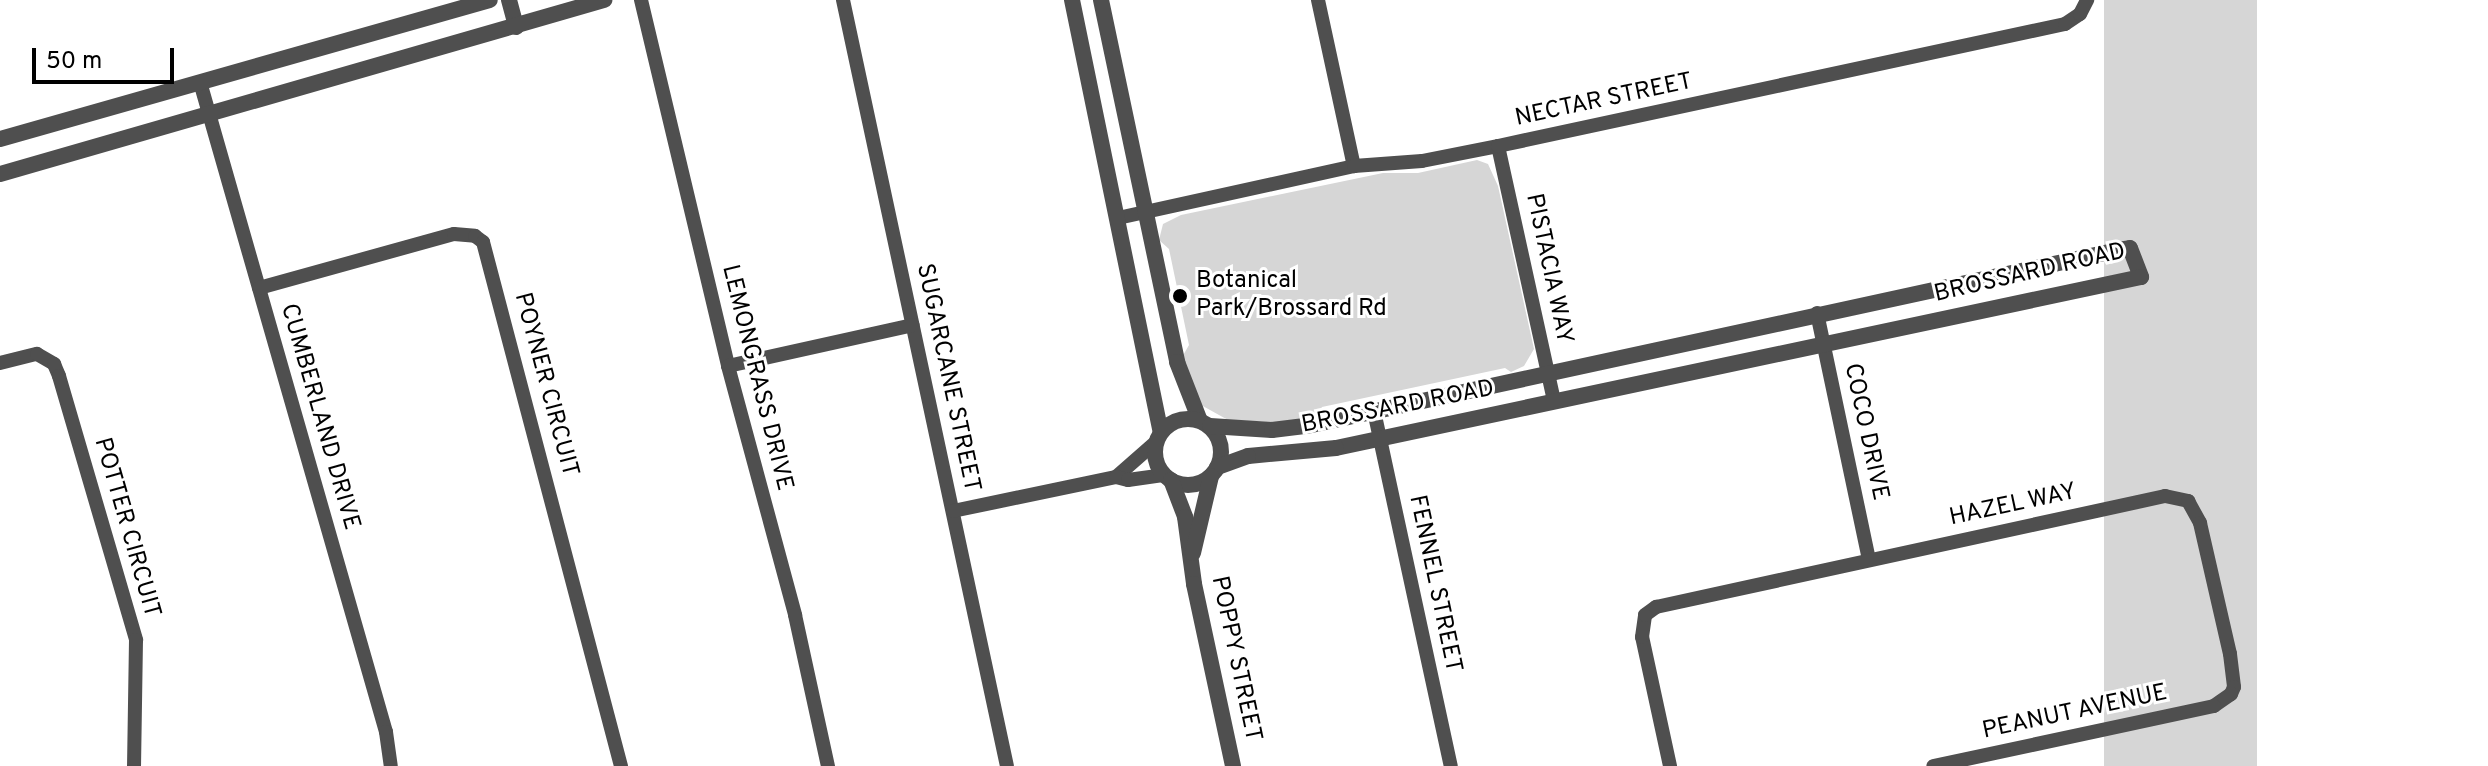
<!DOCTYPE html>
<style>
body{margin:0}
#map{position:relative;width:2488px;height:766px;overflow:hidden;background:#fff;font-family:Overpass,sans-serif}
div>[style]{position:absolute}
.green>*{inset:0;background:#d6d6d6;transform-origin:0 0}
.minor>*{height:14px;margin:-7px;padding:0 7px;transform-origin:7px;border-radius:7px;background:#4f4f4f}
.tertiary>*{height:16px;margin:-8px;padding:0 8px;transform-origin:8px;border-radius:8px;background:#4f4f4f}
.tertiary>.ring{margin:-8px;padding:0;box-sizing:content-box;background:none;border:16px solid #4f4f4f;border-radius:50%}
.dots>*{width:22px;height:22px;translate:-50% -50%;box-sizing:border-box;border:4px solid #fff;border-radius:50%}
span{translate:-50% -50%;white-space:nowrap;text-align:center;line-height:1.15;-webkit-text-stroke:6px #fff;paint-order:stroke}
.street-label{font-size:24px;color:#000}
.poi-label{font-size:24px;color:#000}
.left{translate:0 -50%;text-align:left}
.scale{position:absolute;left:32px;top:48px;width:142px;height:36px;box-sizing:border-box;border:4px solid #000;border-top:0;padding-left:10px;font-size:24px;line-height:28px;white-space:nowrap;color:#000;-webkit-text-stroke:6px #fff;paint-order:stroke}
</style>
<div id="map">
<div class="green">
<div style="left:2104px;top:0;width:153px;height:783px"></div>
<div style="clip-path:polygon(1477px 160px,1488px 164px,1498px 186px,1534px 349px,1524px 366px,1511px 372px,1505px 368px,1322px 407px,1317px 418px,1288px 423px,1228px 420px,1201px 405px,1181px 359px,1189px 345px,1169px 249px,1159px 240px,1163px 224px,1181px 215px,1383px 173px,1418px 173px)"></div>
</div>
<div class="minor">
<div style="left:641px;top:0;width:376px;rotate:76.6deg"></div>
<div style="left:728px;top:366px;width:258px;rotate:74.9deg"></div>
<div style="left:795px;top:615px;width:155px;rotate:77.7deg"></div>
<div style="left:843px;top:0;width:783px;rotate:77.92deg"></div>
<div style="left:1318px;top:0;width:170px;rotate:77.8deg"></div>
<div style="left:200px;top:82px;width:676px;rotate:74.03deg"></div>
<div style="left:386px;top:732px;width:34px;rotate:82deg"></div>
<div style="left:1498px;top:146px;width:261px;rotate:77.6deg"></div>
<div style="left:1118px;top:218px;width:242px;rotate:-12.4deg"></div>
<div style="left:1354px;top:166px;width:68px;rotate:-4.2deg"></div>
<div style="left:1422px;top:161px;width:77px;rotate:-11.2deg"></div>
<div style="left:1498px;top:146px;width:580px;rotate:-12.14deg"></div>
<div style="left:2065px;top:24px;width:18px;rotate:-34deg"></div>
<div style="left:2080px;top:14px;width:16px;rotate:-63deg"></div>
<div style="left:259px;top:288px;width:202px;rotate:-15.5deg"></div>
<div style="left:454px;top:234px;width:21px;rotate:5deg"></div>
<div style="left:475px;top:236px;width:10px;rotate:37deg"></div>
<div style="left:483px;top:242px;width:542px;rotate:75.25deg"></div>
<div style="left:1817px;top:313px;width:251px;rotate:78.1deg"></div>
<div style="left:0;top:363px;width:38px;rotate:-14deg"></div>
<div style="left:37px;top:354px;width:20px;rotate:30deg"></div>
<div style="left:54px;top:364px;width:13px;rotate:67deg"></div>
<div style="left:59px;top:376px;width:275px;rotate:73.7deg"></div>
<div style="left:136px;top:640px;width:126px;rotate:90.9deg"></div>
<div style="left:728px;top:366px;width:189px;rotate:-12.5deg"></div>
<div style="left:1374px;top:411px;width:363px;rotate:77.8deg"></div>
<div style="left:1116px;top:477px;width:53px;rotate:-41.2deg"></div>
<div style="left:953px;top:511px;width:167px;rotate:-11.8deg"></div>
<div style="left:1116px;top:477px;width:12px;rotate:14deg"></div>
<div style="left:1128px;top:480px;width:37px;rotate:-8deg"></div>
<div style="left:1670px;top:766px;width:132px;rotate:-102.2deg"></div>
<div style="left:1642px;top:637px;width:22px;rotate:-82deg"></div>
<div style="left:1645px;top:615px;width:14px;rotate:-36deg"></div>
<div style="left:1656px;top:607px;width:521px;rotate:-12.3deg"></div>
<div style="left:2165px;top:496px;width:24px;rotate:12deg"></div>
<div style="left:2188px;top:501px;width:25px;rotate:61deg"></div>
<div style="left:2200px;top:523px;width:134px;rotate:77.1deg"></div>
<div style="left:2230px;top:654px;width:33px;rotate:83deg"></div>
<div style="left:2234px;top:687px;width:8px;rotate:113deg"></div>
<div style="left:2231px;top:694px;width:21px;rotate:145deg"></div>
<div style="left:2214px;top:706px;width:287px;rotate:167.9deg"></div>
</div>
<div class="tertiary">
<div style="left:509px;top:0;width:28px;rotate:75deg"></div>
<div style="left:1072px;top:0;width:441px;rotate:78.4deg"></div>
<div style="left:1101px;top:0;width:370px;rotate:78.1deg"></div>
<div style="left:1177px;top:362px;width:63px;rotate:68.7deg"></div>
<div style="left:0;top:139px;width:509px;rotate:-15.84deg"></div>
<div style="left:0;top:174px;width:629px;rotate:-16.07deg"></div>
<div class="ring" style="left:1155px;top:419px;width:50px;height:50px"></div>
<div style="left:1210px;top:426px;width:62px;rotate:3.7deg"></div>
<div style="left:1272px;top:430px;width:35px;rotate:-7deg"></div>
<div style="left:1307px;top:426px;width:830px;rotate:-12.24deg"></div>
<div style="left:2118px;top:250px;width:12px;rotate:-9deg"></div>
<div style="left:2130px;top:248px;width:31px;rotate:69deg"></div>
<div style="left:2141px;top:277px;width:823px;rotate:168.01deg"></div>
<div style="left:1336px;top:448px;width:88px;rotate:174.8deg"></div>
<div style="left:1248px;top:456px;width:33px;rotate:160deg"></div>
<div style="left:1171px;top:480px;width:40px;rotate:69deg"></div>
<div style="left:1185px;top:517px;width:68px;rotate:82.3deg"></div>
<div style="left:1194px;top:584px;width:186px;rotate:77.9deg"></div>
<div style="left:1193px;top:553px;width:79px;rotate:-76.8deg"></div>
</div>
<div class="dots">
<div style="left:1180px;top:296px;background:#000"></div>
</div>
<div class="street-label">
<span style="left:1604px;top:101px;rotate:-12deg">NECTAR STREET</span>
<span style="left:1548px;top:269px;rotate:78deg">PISTACIA WAY</span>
<span style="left:2030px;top:274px;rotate:-13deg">BROSSARD ROAD</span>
<span style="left:756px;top:378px;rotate:76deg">LEMONGRASS DRIVE</span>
<span style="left:947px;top:378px;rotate:78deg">SUGARCANE STREET</span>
<span style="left:545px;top:385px;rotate:75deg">POYNER CIRCUIT</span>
<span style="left:1398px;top:408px;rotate:-11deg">BROSSARD ROAD</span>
<span style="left:319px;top:417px;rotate:74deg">CUMBERLAND DRIVE</span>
<span style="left:1865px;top:432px;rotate:78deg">COCO DRIVE</span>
<span style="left:2013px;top:506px;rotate:-12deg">HAZEL WAY</span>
<span style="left:126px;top:528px;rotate:74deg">POTTER CIRCUIT</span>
<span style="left:1434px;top:584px;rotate:78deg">FENNEL STREET</span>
<span style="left:1235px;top:659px;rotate:78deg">POPPY STREET</span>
<span style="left:2075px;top:713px;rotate:-12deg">PEANUT AVENUE</span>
</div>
<div class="poi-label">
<span class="left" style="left:1196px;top:296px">Botanical<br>Park/Brossard Rd</span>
</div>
<div class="scale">50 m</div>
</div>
